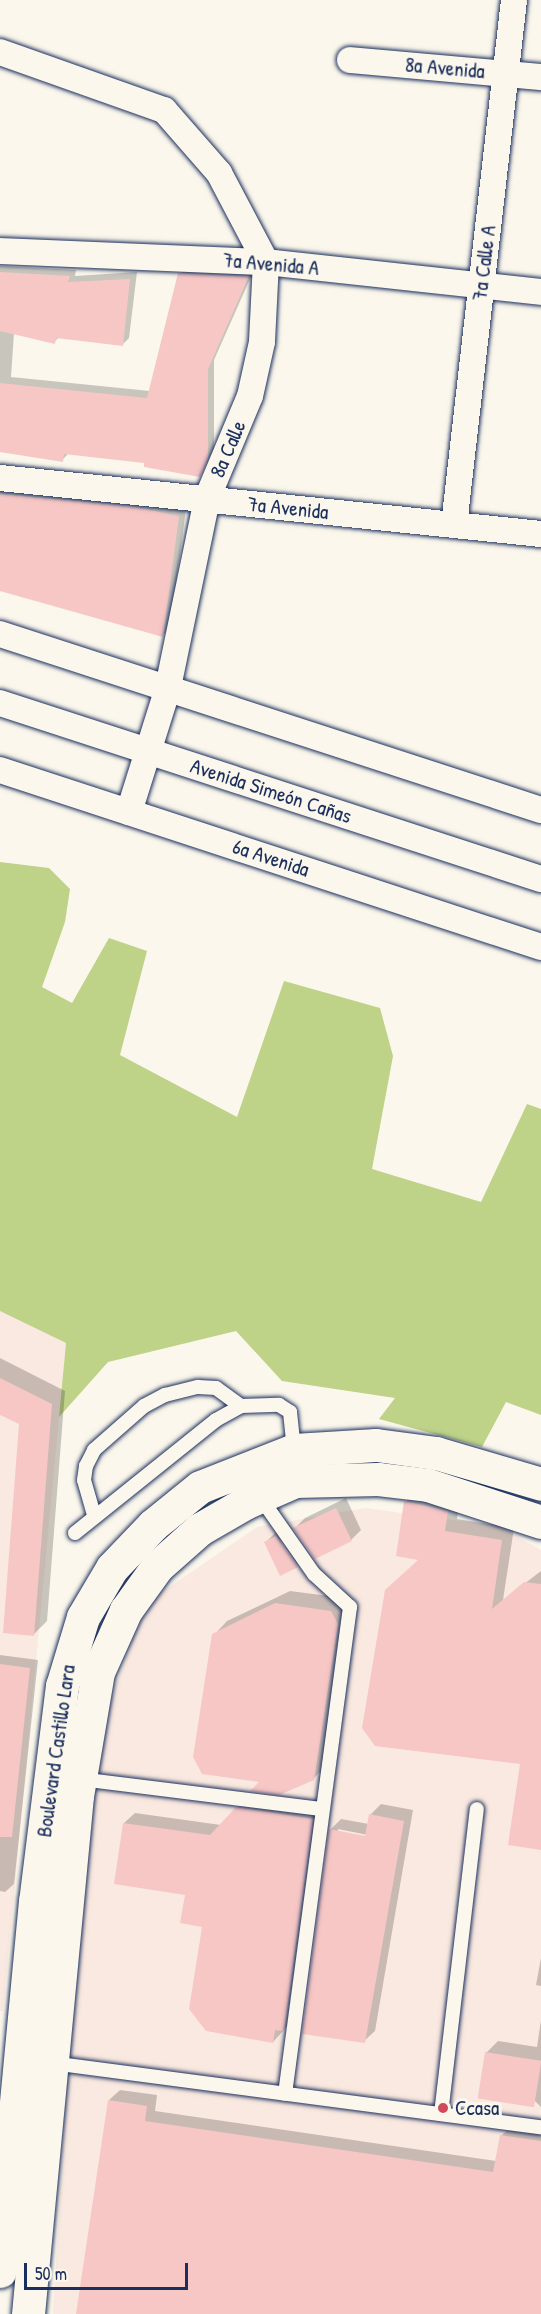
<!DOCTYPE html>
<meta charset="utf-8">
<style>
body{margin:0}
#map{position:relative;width:541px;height:2314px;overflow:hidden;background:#fbf7ec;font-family:"Patrick Hand",sans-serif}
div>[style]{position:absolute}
.built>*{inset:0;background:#fae9e0}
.green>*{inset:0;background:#bed288}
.shadow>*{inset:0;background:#0003}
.building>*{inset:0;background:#f7c7c5;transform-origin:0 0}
.roads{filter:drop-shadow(0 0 2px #1b2f5e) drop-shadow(0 0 2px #1b2f5e)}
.lane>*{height:14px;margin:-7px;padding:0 7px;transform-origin:7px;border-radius:7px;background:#fbf7ec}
.street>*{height:26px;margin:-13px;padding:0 13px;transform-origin:13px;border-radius:13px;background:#fbf7ec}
.secondary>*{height:33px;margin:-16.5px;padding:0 16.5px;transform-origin:16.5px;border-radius:16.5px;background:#fbf7ec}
.dots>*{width:16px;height:16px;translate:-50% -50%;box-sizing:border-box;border:3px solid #fbf7ec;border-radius:50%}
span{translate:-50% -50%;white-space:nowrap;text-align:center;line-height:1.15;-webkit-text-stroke:6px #fbf7ec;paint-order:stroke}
.street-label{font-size:21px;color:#1b2f5e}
.poi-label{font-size:21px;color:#1b2f5e}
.left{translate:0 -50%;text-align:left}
.scale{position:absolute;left:24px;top:2263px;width:164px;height:27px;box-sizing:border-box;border:3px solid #1b2f5e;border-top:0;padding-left:8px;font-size:18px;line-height:21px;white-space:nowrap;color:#1b2f5e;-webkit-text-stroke:4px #fbf7ec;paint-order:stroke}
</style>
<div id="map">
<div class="built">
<div style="clip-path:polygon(0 1311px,66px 1343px,3px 2011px,0 2011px)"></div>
<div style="clip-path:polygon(365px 1508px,498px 1526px,541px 1550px,541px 2314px,53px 2314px,75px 1951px,101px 1726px,146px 1603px,257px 1527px)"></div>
</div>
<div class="green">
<div style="clip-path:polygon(0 862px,49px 868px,70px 889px,65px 922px,42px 987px,72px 1003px,109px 938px,147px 951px,120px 1055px,237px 1117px,284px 981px,380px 1008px,393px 1056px,372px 1169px,481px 1202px,527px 1104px,541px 1109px,541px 1415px,506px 1402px,482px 1447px,379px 1419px,395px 1398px,282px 1381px,236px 1331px,108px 1362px,59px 1417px,66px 1343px,0 1311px)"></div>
</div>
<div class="shadow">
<div style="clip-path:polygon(0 266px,76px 270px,75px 276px,137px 272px,129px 338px,122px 345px,59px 337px,54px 342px,14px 333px,11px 377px,150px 391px,180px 274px,187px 267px,254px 270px,214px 360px,214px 450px,200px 475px,146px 462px,69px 453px,62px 460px,0 446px)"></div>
<div style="clip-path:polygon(0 485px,186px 509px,170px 628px,163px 635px,0 590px)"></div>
<div style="clip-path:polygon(0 1358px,65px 1391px,47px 1621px,34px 1634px,21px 1423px,0 1413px)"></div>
<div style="clip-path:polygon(418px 1490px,460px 1499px,457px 1519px,514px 1528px,503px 1600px,541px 1571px,541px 1849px,522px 1762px,420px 1559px,406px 1502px)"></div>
<div style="clip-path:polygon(346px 1498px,361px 1530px,351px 1540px,295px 1528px,305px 1518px)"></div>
<div style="clip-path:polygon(277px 1531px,308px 1555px,298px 1565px,280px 1539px,282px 1546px,266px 1542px)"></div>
<div style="clip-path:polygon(290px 1591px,344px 1598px,327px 1765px,313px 1779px,262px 1781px,214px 1635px,227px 1621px)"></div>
<div style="clip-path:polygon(0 1655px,38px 1660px,14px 1884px,5px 1892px,0 1891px)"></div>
<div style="clip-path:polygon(248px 1797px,322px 1809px,294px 2019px,273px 2042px,186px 1893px,124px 1823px,135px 1813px,221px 1825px)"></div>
<div style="clip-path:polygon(evenodd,381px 1804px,413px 1810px,375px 2031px,364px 2041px,331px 1829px,341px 1819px,369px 1824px,371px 1814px,381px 1804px,338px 1829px,373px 1836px,372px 1839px,338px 1832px,338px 1829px)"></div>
<div style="clip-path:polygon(541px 1958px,541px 1986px,536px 1985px)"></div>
<div style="clip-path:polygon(541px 2020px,541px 2107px,486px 2053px,498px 2041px,537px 2047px)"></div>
<div style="clip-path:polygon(120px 2090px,157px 2095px,155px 2111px,496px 2161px,501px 2136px,512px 2126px,541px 2129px,541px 2314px,78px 2314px,109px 2100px)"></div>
</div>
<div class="building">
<div style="clip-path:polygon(0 272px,70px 276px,68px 282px,130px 279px,123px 346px,56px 338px,55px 344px,0 331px)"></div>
<div style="clip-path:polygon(178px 273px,249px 276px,208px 369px,208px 459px,200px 477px,144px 467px,144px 463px,64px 454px,63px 462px,0 452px,0 383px,147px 398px)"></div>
<div style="clip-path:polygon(0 494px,129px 506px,179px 516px,163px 637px,0 591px)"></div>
<div style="clip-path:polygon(0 1378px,52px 1404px,34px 1636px,3px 1633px,19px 1424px,0 1415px)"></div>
<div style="clip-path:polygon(404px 1501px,448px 1511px,445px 1531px,502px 1540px,492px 1609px,524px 1582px,541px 1584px,541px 1850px,508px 1845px,520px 1764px,375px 1746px,362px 1728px,385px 1590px,418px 1560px,396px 1556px)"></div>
<div style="clip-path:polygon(336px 1508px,352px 1541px,315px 1559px,293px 1528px)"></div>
<div style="clip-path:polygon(276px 1536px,298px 1567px,280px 1576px,264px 1542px)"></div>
<div style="clip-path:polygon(275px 1603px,331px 1611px,338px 1624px,314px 1780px,279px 1795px,250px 1791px,259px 1782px,202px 1774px,193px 1757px,212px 1634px)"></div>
<div style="clip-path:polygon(0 1664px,30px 1668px,12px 1837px,0 1837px)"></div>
<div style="clip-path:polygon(236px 1807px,313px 1819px,284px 2031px,275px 2030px,273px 2043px,206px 2031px,189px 2009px,202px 1927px,180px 1923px,185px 1895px,114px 1884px,123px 1823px,210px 1835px)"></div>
<div style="clip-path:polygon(369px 1814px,404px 1821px,365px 2043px,302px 2034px,329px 1829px,365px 1836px)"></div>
<div style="left:485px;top:2052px;width:57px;height:47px;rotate:9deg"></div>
<div style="clip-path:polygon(108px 2100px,147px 2106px,145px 2121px,493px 2172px,500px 2135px,541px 2141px,541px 2314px,76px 2314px)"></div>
</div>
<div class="roads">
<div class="lane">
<div style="left:260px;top:1497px;width:94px;rotate:55deg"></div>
<div style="left:314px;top:1574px;width:49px;rotate:42.5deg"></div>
<div style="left:350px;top:1607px;width:491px;rotate:97.6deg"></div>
<div style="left:94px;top:1515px;width:36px;rotate:-106deg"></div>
<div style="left:84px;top:1480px;width:14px;rotate:-82deg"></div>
<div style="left:86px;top:1466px;width:18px;rotate:-63deg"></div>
<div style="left:94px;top:1450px;width:67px;rotate:-41.3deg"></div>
<div style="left:144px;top:1406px;width:24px;rotate:-28deg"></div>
<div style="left:165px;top:1395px;width:34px;rotate:-14deg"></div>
<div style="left:198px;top:1387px;width:18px;rotate:3deg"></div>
<div style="left:216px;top:1388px;width:31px;rotate:36deg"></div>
<div style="left:75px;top:1533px;width:181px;rotate:-38.7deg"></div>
<div style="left:216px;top:1420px;width:29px;rotate:-29deg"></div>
<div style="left:241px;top:1406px;width:38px;rotate:-2deg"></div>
<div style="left:279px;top:1405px;width:13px;rotate:32deg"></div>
<div style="left:290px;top:1412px;width:38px;rotate:84deg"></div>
<div style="left:80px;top:1779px;width:244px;rotate:7.1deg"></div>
<div style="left:52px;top:2063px;width:493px;rotate:7.5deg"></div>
<div style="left:441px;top:2114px;width:307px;rotate:-83.3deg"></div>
</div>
<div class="street">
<div style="left:0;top:52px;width:174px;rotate:19.5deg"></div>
<div style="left:164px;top:110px;width:84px;rotate:48.9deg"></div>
<div style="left:219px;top:173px;width:101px;rotate:62.2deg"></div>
<div style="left:266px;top:262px;width:80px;rotate:92.9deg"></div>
<div style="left:262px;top:342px;width:55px;rotate:102.5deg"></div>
<div style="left:250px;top:396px;width:112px;rotate:112.7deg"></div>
<div style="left:207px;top:499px;width:193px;rotate:101.7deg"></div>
<div style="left:168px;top:688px;width:130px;rotate:107.5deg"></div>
<div style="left:350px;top:60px;width:192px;rotate:5.1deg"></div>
<div style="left:0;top:251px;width:266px;rotate:2.4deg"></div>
<div style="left:266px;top:262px;width:277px;rotate:6.2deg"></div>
<div style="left:0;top:478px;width:544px;rotate:5.91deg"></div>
<div style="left:454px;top:525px;width:528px;rotate:-83.48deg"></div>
<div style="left:0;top:634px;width:569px;rotate:18.02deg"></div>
<div style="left:0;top:703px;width:569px;rotate:18.02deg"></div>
<div style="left:0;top:770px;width:569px;rotate:18.12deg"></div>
</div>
<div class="secondary">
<div style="left:0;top:2271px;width:371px;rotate:-84.6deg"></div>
<div style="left:35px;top:1902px;width:218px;rotate:-82.9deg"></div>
<div style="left:62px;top:1686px;width:72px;rotate:-73.1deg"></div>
<div style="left:83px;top:1617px;width:57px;rotate:-59.4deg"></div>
<div style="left:112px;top:1568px;width:59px;rotate:-46.4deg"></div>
<div style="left:153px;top:1525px;width:60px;rotate:-39deg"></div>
<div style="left:200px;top:1487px;width:101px;rotate:-21.5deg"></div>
<div style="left:294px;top:1450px;width:82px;rotate:-3.5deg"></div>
<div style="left:376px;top:1445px;width:61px;rotate:7.6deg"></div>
<div style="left:436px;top:1453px;width:109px;rotate:16.4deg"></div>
<div style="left:28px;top:2314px;width:520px;rotate:-84.6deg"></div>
<div style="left:77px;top:1796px;width:126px;rotate:-80.4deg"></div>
<div style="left:98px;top:1672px;width:68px;rotate:-65.7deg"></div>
<div style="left:126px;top:1610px;width:53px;rotate:-54.2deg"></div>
<div style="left:157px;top:1567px;width:57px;rotate:-41.5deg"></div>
<div style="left:200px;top:1529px;width:52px;rotate:-30deg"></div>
<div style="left:245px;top:1503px;width:55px;rotate:-23.7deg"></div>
<div style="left:295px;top:1481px;width:83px;rotate:-1.4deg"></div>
<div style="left:378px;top:1479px;width:50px;rotate:6.8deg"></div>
<div style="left:428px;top:1485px;width:119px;rotate:18.1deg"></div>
</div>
</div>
<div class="dots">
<div style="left:443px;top:2108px;background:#d1495b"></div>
</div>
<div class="street-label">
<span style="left:445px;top:68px;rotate:5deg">8a Avenida</span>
<span style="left:484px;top:263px;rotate:-83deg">7a Calle A</span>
<span style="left:271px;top:264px;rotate:5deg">7a Avenida A</span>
<span style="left:228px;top:449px;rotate:-67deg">8a Calle</span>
<span style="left:288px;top:508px;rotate:6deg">7a Avenida</span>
<span style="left:271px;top:791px;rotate:18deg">Avenida Simeón Cañas</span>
<span style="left:271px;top:858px;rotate:18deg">6a Avenida</span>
<span style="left:56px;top:1751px;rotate:-82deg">Boulevard Castillo Lara</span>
</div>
<div class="poi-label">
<span class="left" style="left:455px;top:2108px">Ccasa</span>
</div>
<div class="scale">50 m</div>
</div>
